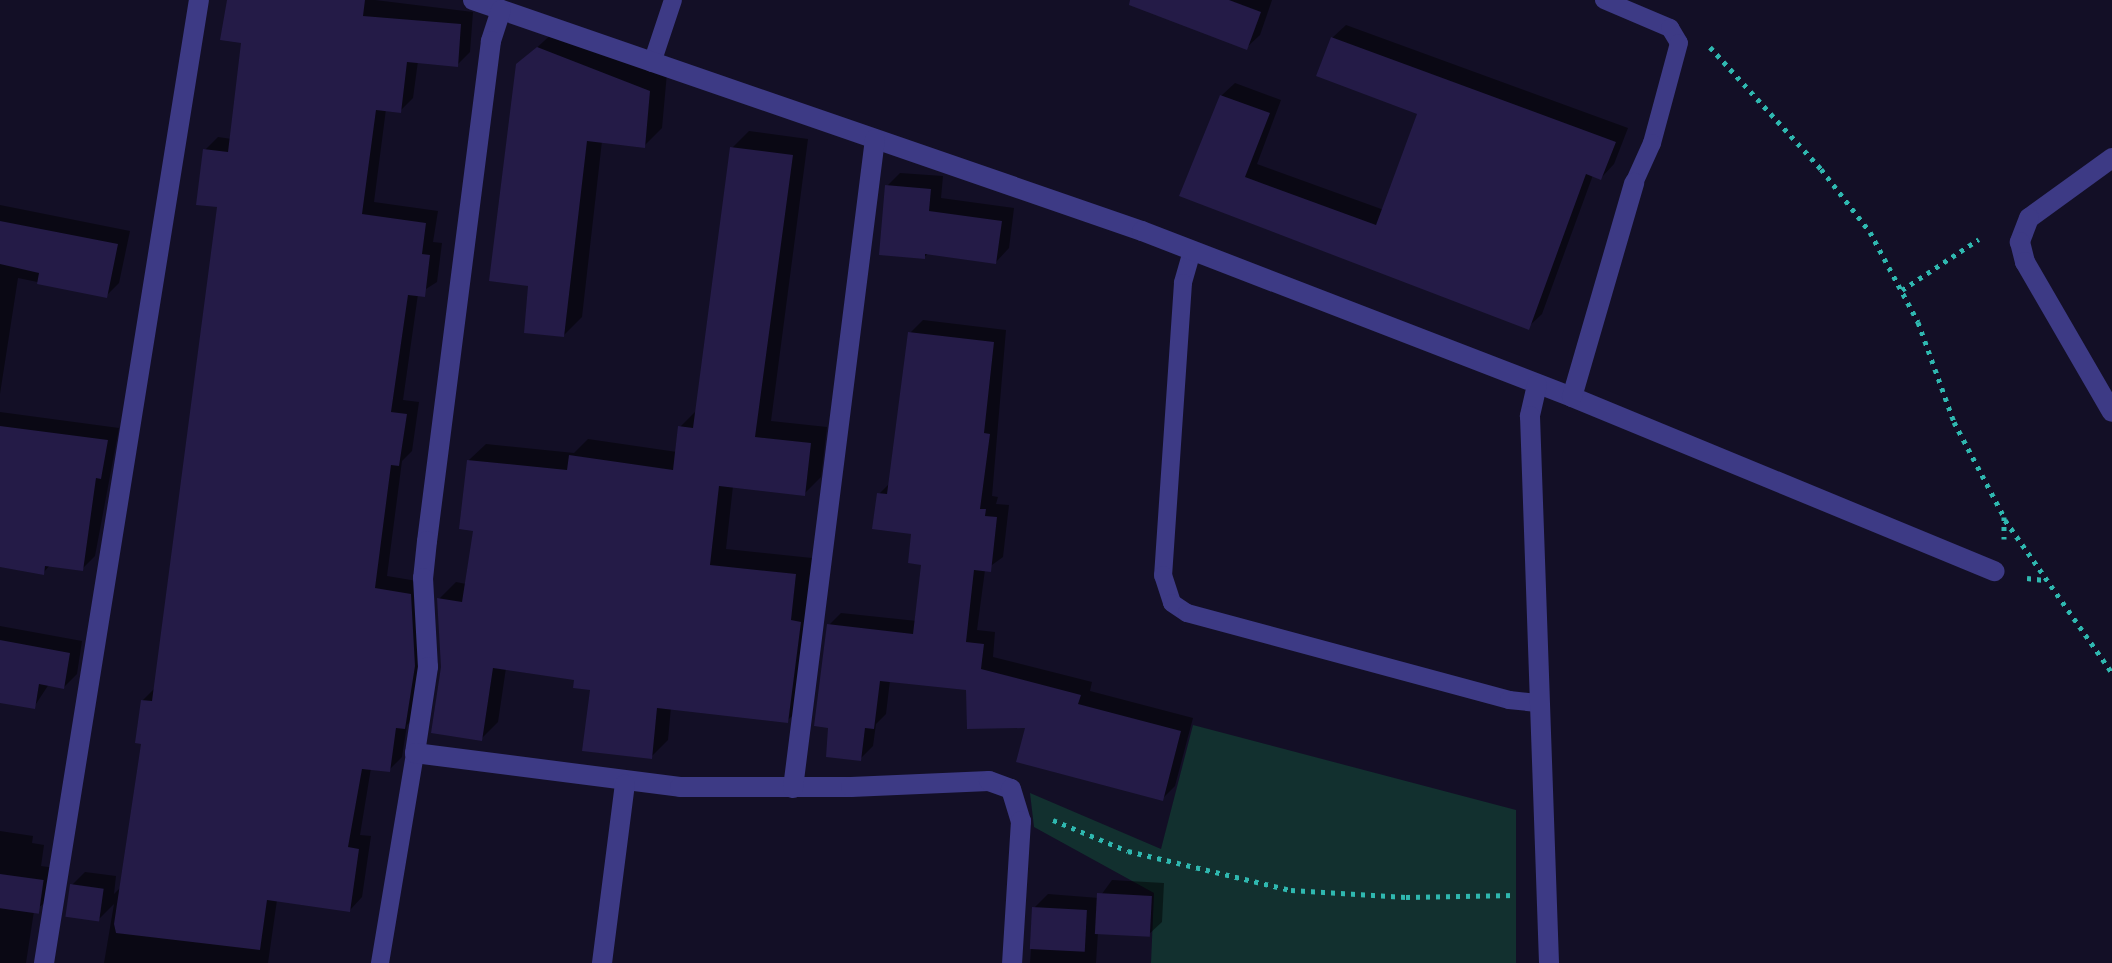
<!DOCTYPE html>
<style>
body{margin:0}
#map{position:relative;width:2112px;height:963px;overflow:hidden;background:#130f26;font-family:"Fira Sans",sans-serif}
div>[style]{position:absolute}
.green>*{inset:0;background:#12302f}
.shadow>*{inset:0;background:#0007}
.building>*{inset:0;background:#241b47;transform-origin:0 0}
.path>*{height:5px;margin-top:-2.5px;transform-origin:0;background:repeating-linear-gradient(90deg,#2fb8b0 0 4px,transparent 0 10px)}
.lane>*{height:18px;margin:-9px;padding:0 9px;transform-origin:9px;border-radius:9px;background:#3d3a85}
.street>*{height:20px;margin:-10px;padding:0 10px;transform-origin:10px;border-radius:10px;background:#3d3a85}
span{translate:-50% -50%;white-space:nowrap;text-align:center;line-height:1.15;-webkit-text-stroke:7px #130f26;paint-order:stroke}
</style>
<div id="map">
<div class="green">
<div style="clip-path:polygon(1193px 725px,1516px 810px,1516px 963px,1151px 963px,1154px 893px,1034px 827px,1030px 793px,1161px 849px)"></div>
</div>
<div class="shadow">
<div style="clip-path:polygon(228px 0,375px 0,473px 12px,470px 52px,457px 65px,418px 61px,413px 98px,401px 110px,386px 109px,374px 202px,438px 211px,433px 242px,442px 243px,437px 282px,418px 294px,403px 400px,419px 402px,412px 451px,402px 461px,387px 576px,423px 582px,418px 714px,407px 725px,402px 757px,389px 770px,371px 768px,360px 835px,371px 836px,362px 897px,350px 910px,277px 900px,268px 963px,104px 963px,114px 904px,98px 920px,72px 885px,85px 872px,116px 876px,114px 894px,122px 886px,144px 742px,142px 701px,156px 687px,219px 205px,205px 150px,218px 137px,232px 139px,244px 41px)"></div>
<div style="clip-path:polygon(1134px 0,1272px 0,1260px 35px,1246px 48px)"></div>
<div style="clip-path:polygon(1346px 25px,1628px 128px,1614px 164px,1601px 178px,1593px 175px,1542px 314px,1528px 327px,1182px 194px,1221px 96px,1235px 83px,1281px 100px,1257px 164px,1384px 210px,1420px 112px,1332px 38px)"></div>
<div style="clip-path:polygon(556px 30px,667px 73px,662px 128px,644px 146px,602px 141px,582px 317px,564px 335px,530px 284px,518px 65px)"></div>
<div style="clip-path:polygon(749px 131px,808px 139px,771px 421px,827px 427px,821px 477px,804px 494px,733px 486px,726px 549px,812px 558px,804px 704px,787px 721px,671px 707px,668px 740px,652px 756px,592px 689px,576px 678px,506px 668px,498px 722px,481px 739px,443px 667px,439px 599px,456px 582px,466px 584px,475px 529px,469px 460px,486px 444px,574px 453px,588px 439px,677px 452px,680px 427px,697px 410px,732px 148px)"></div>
<div style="clip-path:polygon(900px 173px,943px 176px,941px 198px,1014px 208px,1009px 248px,996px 262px,929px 253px,924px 257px,887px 186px)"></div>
<div style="clip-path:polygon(0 205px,130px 231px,119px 283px,106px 296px,18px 278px,0 394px)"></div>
<div style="clip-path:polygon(923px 320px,1006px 330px,992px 496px,998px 497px,996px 504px,1009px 505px,1003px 557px,985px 570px,977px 630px,995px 632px,993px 657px,1092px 682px,1090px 691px,1193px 718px,1175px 786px,1162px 799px,968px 689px,890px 680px,886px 714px,876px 724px,873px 746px,861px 758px,830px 726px,829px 625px,841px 613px,917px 621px,924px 563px,913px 532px,879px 494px,891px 482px,910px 333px)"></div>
<div style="clip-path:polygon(0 412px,119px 428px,95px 556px,82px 569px,51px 564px,43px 573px,0 565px)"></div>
<div style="clip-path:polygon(0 626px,82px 641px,77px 674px,64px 687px,49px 684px,34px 707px,0 701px)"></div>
<div style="clip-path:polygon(0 831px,33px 836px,32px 843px,44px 845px,41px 866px,56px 868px,51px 898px,34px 911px,26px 963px,0 963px)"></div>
<div style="clip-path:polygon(1112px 880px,1164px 883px,1162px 922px,1148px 935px,1098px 932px,1096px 963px,1030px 963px,1034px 908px,1048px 894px,1099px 898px)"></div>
</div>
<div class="building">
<div style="clip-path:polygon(227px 0,365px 0,363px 16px,461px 24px,458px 67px,407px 62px,401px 113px,376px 110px,362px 214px,426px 223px,422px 254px,430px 255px,425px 297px,408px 295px,391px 412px,407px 414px,399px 466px,391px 465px,375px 588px,411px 594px,415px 666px,405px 729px,396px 728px,390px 772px,362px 769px,348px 847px,359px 849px,350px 912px,267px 900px,260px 950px,116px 933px,114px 924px,141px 744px,135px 743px,141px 700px,152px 701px,217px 207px,196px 205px,203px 149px,228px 152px,241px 43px,220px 40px)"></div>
<div style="clip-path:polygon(1130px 0,1229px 0,1261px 12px,1247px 50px,1129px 5px)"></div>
<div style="clip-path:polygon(1331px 37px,1616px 142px,1601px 180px,1586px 174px,1529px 330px,1179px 196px,1220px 95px,1270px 113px,1245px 177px,1376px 225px,1417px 114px,1316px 76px)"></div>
<div style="clip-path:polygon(537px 47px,650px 91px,645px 148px,587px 141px,564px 337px,524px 333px,528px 286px,489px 281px,516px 64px)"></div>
<div style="clip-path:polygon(730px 147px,793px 155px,755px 437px,811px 443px,805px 496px,719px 486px,710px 565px,796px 574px,791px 620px,801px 622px,788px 723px,657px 708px,652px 759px,582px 751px,590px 690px,573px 688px,574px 680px,493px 668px,482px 741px,431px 733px,441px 667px,437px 598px,462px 602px,473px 531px,459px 529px,467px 460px,567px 470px,569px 455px,673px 470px,678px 426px,693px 428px)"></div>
<div style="clip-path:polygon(885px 185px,931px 189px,929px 211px,1002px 221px,996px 264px,925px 254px,925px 259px,879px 255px)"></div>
<div style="clip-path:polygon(0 221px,118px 244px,107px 298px,37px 284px,39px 273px,0 264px)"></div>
<div style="clip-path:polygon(908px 332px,994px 342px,984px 433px,990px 434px,980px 509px,986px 509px,985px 516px,997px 517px,991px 572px,974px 570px,966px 642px,984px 644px,981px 669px,1081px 695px,1078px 704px,1181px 731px,1163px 801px,1016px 762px,1025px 728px,967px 729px,966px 690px,880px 681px,874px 729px,865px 728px,861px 761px,826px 757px,828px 728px,814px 726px,827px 624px,913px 634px,921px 565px,908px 563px,911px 534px,872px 529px,877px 493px,887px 494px)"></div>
<div style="clip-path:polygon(0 426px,108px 440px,101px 479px,96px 478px,83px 571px,45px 566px,44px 575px,0 567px)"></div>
<div style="clip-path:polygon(0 640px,70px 653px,64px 689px,39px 684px,35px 709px,0 703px)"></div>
<div style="left:0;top:874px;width:44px;height:34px;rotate:8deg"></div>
<div style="left:70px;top:884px;width:34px;height:33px;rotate:8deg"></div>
<div style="left:1097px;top:893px;width:55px;height:41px;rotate:3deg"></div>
<div style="left:1032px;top:907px;width:55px;height:42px;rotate:3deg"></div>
</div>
<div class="path">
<div style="left:1710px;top:47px;width:165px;rotate:47.7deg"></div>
<div style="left:1821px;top:169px;width:80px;rotate:52.1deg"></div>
<div style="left:1870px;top:232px;width:102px;rotate:61.9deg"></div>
<div style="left:1918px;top:322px;width:106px;rotate:70.2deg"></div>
<div style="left:1954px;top:422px;width:107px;rotate:62.2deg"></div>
<div style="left:2004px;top:517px;width:22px;rotate:90deg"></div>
<div style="left:1902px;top:290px;width:92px;rotate:-33.5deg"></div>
<div style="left:2005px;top:520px;width:187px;rotate:55deg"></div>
<div style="left:2027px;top:578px;width:17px;rotate:7deg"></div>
<div style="left:1053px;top:820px;width:81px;rotate:22.5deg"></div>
<div style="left:1128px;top:851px;width:168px;rotate:13.5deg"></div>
<div style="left:1291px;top:890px;width:115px;rotate:3.5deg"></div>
<div style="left:1406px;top:897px;width:110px;rotate:-1deg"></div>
</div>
<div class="lane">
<div style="left:1604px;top:0;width:72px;rotate:23deg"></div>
<div style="left:1670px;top:28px;width:17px;rotate:59deg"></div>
<div style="left:1679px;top:43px;width:104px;rotate:105.1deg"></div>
<div style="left:1652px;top:143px;width:44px;rotate:114.2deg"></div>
<div style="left:652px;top:63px;width:66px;rotate:-71.6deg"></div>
<div style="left:1192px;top:251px;width:33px;rotate:106deg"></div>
<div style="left:1183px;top:283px;width:293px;rotate:93.9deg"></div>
<div style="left:1163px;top:575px;width:29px;rotate:72deg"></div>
<div style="left:1172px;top:603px;width:18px;rotate:34deg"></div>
<div style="left:1187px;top:613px;width:334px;rotate:15.1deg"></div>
<div style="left:1509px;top:700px;width:31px;rotate:6deg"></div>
<div style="left:380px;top:963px;width:213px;rotate:-80.5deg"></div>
</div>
<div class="street">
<div style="left:473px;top:0;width:708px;rotate:19.05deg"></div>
<div style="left:1142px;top:231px;width:461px;rotate:21.1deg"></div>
<div style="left:1572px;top:397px;width:457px;rotate:22.4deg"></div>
<div style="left:501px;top:10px;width:33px;rotate:108deg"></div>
<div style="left:491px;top:41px;width:504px;rotate:97.29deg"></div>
<div style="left:427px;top:541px;width:37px;rotate:96deg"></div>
<div style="left:423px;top:578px;width:89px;rotate:86.8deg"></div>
<div style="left:428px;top:667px;width:87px;rotate:98.6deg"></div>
<div style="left:415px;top:753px;width:267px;rotate:7.3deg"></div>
<div style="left:680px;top:787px;width:171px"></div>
<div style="left:851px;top:787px;width:138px;rotate:-2.5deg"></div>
<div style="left:989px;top:781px;width:23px;rotate:20deg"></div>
<div style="left:1011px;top:789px;width:34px;rotate:73deg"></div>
<div style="left:1021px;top:821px;width:142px;rotate:93.6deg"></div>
<div style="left:2112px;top:158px;width:102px;rotate:144.1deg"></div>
<div style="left:2029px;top:218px;width:26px;rotate:111deg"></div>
<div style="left:2020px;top:242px;width:21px;rotate:76deg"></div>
<div style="left:2025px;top:262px;width:173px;rotate:59.9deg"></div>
<div style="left:1537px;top:385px;width:32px;rotate:103deg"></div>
<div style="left:1530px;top:416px;width:547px;rotate:88.01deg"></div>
<div style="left:1572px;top:397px;width:223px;rotate:-73.8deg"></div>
<div style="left:793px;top:788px;width:654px;rotate:-82.8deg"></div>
<div style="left:44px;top:963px;width:975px;rotate:-80.86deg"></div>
<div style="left:602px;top:963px;width:180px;rotate:-82.7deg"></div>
</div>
</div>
